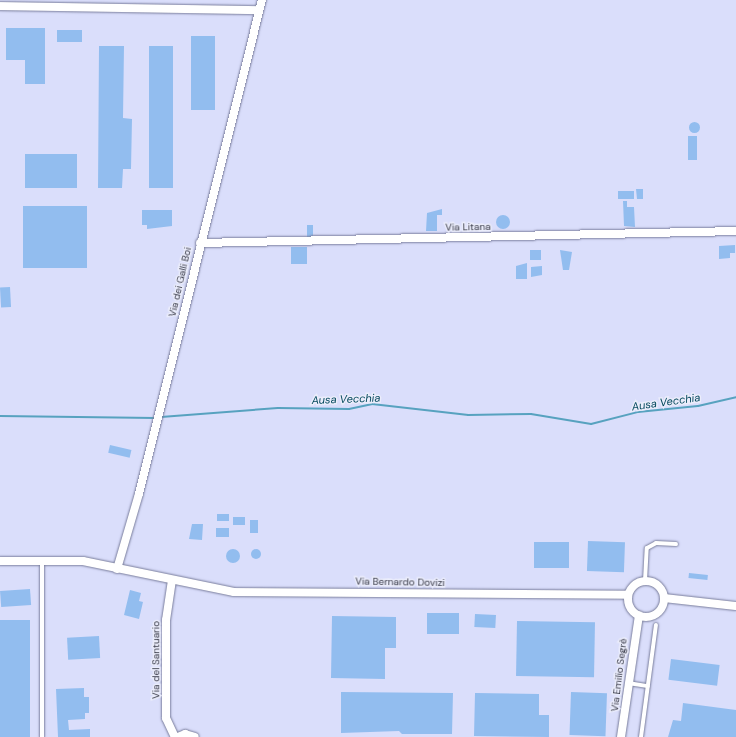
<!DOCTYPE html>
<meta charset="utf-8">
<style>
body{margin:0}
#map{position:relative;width:736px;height:737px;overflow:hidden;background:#dadefb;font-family:"DM Sans",sans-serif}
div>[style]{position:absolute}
.stream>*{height:2px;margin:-1px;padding:0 1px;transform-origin:1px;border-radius:1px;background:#57a2bf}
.building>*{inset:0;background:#92bdef;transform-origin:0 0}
.round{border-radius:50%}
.roads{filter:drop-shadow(0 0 1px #797d9c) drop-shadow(0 0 1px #797d9c)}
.service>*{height:4px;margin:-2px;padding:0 2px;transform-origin:2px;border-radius:2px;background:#fff}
.minor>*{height:8px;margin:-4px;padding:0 4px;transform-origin:4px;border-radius:4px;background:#fff}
.minor>.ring{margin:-4px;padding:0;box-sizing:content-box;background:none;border:8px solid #fff;border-radius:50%}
span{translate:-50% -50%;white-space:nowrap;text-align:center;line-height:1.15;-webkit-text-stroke:3px #ebedfb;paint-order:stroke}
.street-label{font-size:10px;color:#393b49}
.water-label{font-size:11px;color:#04485d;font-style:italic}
</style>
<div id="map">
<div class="stream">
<div style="left:0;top:416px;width:155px;rotate:0.7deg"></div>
<div style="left:161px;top:417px;width:117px;rotate:-4.4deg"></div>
<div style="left:278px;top:408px;width:71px;rotate:0.8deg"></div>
<div style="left:349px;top:409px;width:24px;rotate:-12deg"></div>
<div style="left:372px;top:404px;width:97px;rotate:6.5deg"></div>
<div style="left:468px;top:415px;width:63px;rotate:-0.9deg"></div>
<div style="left:531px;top:414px;width:61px;rotate:9.5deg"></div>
<div style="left:591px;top:424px;width:49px;rotate:-14.3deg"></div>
<div style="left:638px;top:412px;width:60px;rotate:-5.7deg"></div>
<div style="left:698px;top:406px;width:39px;rotate:-13deg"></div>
</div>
<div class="building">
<div style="clip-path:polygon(6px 28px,45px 28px,45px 84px,25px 84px,25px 60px,6px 60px)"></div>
<div style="left:57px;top:30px;width:25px;height:12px"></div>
<div style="left:191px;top:36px;width:24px;height:74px"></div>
<div style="clip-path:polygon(99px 46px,124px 46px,123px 118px,132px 119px,131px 169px,123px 169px,122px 188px,98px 188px)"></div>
<div style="left:149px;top:46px;width:24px;height:142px"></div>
<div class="round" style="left:688.5px;top:121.5px;width:11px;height:11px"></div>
<div style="left:688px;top:136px;width:9px;height:24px"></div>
<div style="left:25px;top:154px;width:52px;height:34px"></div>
<div style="clip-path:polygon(636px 189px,643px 189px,643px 199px,637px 199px)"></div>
<div style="left:634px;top:191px;width:8px;height:16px;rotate:90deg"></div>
<div style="clip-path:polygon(623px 201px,627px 201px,627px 207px,634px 207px,635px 227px,624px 226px)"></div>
<div style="left:23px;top:206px;width:64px;height:62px"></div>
<div style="clip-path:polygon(442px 209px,442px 215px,437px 215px,437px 231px,426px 231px,427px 213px)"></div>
<div style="clip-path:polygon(142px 210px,172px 210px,172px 226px,147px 229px,147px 225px,142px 225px)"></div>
<div class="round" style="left:496px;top:215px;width:14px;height:14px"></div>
<div style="left:307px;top:225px;width:6px;height:14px"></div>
<div style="clip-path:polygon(735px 245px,735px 253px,730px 253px,730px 258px,719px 259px,719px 246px)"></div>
<div style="left:291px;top:247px;width:16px;height:17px"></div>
<div style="left:530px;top:250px;width:11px;height:10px"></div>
<div style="clip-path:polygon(560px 250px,572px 252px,569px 270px,563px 270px)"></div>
<div style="clip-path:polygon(527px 263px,527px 279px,516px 279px,516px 266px)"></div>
<div style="clip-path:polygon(542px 266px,542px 275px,531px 277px,531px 267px)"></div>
<div style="left:10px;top:287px;width:20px;height:10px;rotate:87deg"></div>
<div style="left:110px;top:445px;width:22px;height:8px;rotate:13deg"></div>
<div style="left:217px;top:514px;width:12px;height:7px"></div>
<div style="left:233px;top:517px;width:12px;height:8px"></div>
<div style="left:250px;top:520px;width:8px;height:13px"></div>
<div style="clip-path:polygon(192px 524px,203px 524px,202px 540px,189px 539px)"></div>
<div style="left:216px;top:528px;width:13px;height:9px"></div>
<div style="left:588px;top:541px;width:37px;height:30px;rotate:2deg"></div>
<div style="left:534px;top:542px;width:35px;height:26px"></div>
<div class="round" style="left:251px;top:549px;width:10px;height:10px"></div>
<div class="round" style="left:226px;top:549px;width:14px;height:14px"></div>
<div style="left:689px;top:573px;width:19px;height:5px;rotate:6deg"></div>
<div style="left:30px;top:589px;width:16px;height:30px;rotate:86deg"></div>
<div style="clip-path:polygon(130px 590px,141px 593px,139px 601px,143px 602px,139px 619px,124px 615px)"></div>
<div style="left:427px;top:613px;width:32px;height:21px"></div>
<div style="left:475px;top:614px;width:21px;height:13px;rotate:3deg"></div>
<div style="clip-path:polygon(332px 616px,396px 617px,396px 648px,385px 648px,385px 679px,331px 678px)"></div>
<div style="left:0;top:620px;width:30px;height:117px"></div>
<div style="left:517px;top:621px;width:78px;height:55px;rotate:1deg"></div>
<div style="left:99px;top:636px;width:22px;height:32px;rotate:87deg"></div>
<div style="left:671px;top:659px;width:49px;height:21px;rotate:7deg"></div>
<div style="clip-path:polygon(84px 688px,84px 697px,89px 697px,89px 713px,85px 713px,85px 719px,68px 720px,69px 730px,90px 729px,90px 737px,58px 737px,56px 689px)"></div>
<div style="clip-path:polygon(341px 692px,453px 693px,452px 734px,402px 734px,399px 731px,341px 733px)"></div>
<div style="left:571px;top:692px;width:36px;height:43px;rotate:2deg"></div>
<div style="clip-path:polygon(475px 693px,539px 694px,539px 715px,549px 715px,549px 737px,474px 736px)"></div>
<div style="clip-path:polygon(683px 703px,736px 710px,736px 737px,668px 737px,673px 720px,681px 721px)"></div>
</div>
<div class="roads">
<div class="service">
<div style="left:645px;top:581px;width:33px;rotate:-87deg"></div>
<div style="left:647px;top:548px;width:10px;rotate:-29deg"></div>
<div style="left:656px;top:543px;width:20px;rotate:3deg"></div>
<div style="left:628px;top:683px;width:20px;rotate:9deg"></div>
<div style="left:42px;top:737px;width:176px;rotate:-90deg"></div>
<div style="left:641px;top:737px;width:113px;rotate:-82.4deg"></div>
</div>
<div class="minor">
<div style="left:0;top:6px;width:259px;rotate:0.9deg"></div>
<div style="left:200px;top:243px;width:536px;rotate:-1.28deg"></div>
<div style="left:0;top:561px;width:83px"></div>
<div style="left:83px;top:561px;width:154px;rotate:11.6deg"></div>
<div style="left:234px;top:592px;width:394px;rotate:0.4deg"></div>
<div style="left:117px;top:569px;width:78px;rotate:-73.7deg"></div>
<div style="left:139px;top:494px;width:509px;rotate:-76.02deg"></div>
<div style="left:172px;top:580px;width:40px;rotate:98.5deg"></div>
<div style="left:166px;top:620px;width:98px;rotate:90deg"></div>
<div style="left:166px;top:718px;width:21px;rotate:65deg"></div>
<div class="ring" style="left:628px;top:581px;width:28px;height:28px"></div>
<div style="left:664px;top:598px;width:72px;rotate:6.3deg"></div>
<div style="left:178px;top:737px;width:8px;rotate:-23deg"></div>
<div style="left:185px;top:734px;width:10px;rotate:17deg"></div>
<div style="left:621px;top:737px;width:123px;rotate:-81.6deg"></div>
</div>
</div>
<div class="street-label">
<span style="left:468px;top:227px;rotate:-1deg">Via Litana</span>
<span style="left:180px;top:282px;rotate:-77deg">Via dei Galli Boi</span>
<span style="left:400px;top:582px;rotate:1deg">Via Bernardo Dovizi</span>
<span style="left:156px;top:660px;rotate:-90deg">Via del Santuario</span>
<span style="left:619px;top:675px;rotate:-83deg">Via Emilio Segrè</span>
</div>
<div class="water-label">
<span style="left:346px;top:399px;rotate:-2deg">Ausa Vecchia</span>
<span style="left:666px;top:402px;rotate:-8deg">Ausa Vecchia</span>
</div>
</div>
